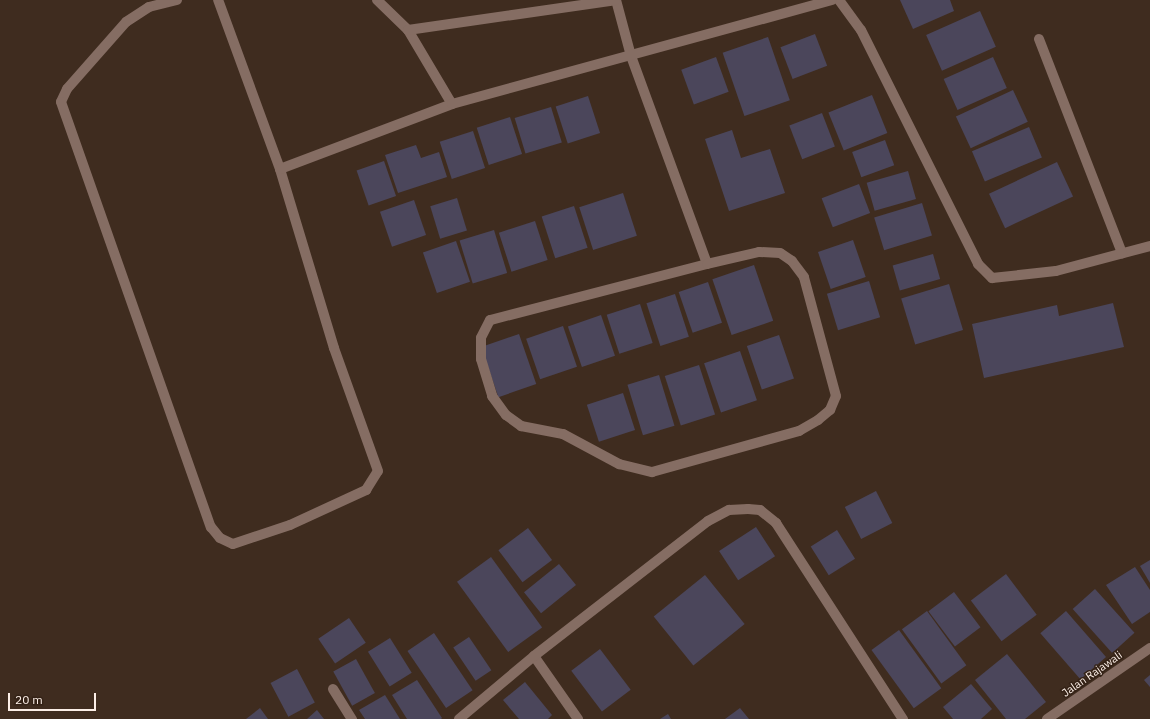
<!DOCTYPE html>
<style>
body{margin:0}
#map{position:relative;width:1150px;height:719px;overflow:hidden;background:#3f2c1f;font-family:"IBM Plex Sans",sans-serif}
div>[style]{position:absolute}
.building>*{inset:0;background:#4b465b;transform-origin:0 0}
.street>*{height:10px;margin:-5px;padding:0 5px;transform-origin:5px;border-radius:5px;background:#856d63}
span{translate:-50% -50%;white-space:nowrap;text-align:center;line-height:1.15;-webkit-text-stroke:3px #342216;paint-order:stroke}
.street-label{font-size:11px;color:#fcefe7}
.scale{position:absolute;left:8px;top:693px;width:88px;height:18px;box-sizing:border-box;border:2px solid #fcefe7;border-top:0;padding-left:5px;font-size:12px;line-height:14px;white-space:nowrap;color:#fcefe7;-webkit-text-stroke:3px #342216;paint-order:stroke}
</style>
<div id="map">
<div class="building">
<div style="clip-path:polygon(900px 0,950px 0,954px 11px,913px 29px)"></div>
<div style="left:980px;top:11px;width:39px;height:59px;rotate:66deg"></div>
<div style="left:815px;top:34px;width:34px;height:37px;rotate:69deg"></div>
<div style="left:768px;top:37px;width:67px;height:48px;rotate:71deg"></div>
<div style="left:716px;top:57px;width:37px;height:37px;rotate:70deg"></div>
<div style="left:993px;top:57px;width:34px;height:54px;rotate:66deg"></div>
<div style="left:1013px;top:90px;width:35px;height:63px;rotate:65deg"></div>
<div style="left:872px;top:95px;width:41px;height:47px;rotate:68deg"></div>
<div style="left:588px;top:96px;width:39px;height:34px;rotate:72deg"></div>
<div style="left:551px;top:107px;width:37px;height:38px;rotate:73deg"></div>
<div style="left:822px;top:113px;width:36px;height:35px;rotate:69deg"></div>
<div style="left:510px;top:117px;width:39px;height:35px;rotate:72deg"></div>
<div style="left:1029px;top:127px;width:33px;height:62px;rotate:67deg"></div>
<div style="clip-path:polygon(732px 130px,741px 158px,770px 149px,785px 193px,729px 211px,705px 139px)"></div>
<div style="left:473px;top:131px;width:39px;height:35px;rotate:72deg"></div>
<div style="left:885px;top:140px;width:27px;height:35px;rotate:70deg"></div>
<div style="clip-path:polygon(416px 145px,421px 158px,439px 152px,447px 177px,398px 193px,385px 155px)"></div>
<div style="left:384px;top:161px;width:37px;height:29px;rotate:71deg"></div>
<div style="left:1057px;top:162px;width:38px;height:75px;rotate:65deg"></div>
<div style="left:908px;top:171px;width:29px;height:43px;rotate:74deg"></div>
<div style="left:859px;top:184px;width:31px;height:40px;rotate:69deg"></div>
<div style="left:623px;top:193px;width:45px;height:46px;rotate:72deg"></div>
<div style="left:457px;top:198px;width:34px;height:28px;rotate:73deg"></div>
<div style="left:414px;top:200px;width:37px;height:36px;rotate:71deg"></div>
<div style="left:922px;top:203px;width:34px;height:50px;rotate:73deg"></div>
<div style="left:574px;top:206px;width:44px;height:34px;rotate:72deg"></div>
<div style="left:535px;top:221px;width:41px;height:38px;rotate:72deg"></div>
<div style="left:494px;top:230px;width:45px;height:36px;rotate:73deg"></div>
<div style="left:853px;top:240px;width:39px;height:37px;rotate:71deg"></div>
<div style="left:456px;top:241px;width:43px;height:35px;rotate:71deg"></div>
<div style="left:933px;top:254px;width:26px;height:42px;rotate:74deg"></div>
<div style="left:754px;top:265px;width:59px;height:44px;rotate:71deg"></div>
<div style="left:869px;top:281px;width:38px;height:44px;rotate:73deg"></div>
<div style="left:708px;top:282px;width:43px;height:31px;rotate:71deg"></div>
<div style="left:949px;top:284px;width:48px;height:50px;rotate:73deg"></div>
<div style="left:675px;top:294px;width:45px;height:30px;rotate:72deg"></div>
<div style="clip-path:polygon(1113px 303px,1124px 347px,984px 378px,972px 324px,1057px 305px,1059px 316px)"></div>
<div style="left:640px;top:304px;width:41px;height:35px;rotate:72deg"></div>
<div style="left:601px;top:315px;width:43px;height:35px;rotate:71deg"></div>
<div style="left:563px;top:326px;width:43px;height:39px;rotate:71deg"></div>
<div style="left:519px;top:334px;width:53px;height:40px;rotate:71deg"></div>
<div style="left:779px;top:335px;width:46px;height:34px;rotate:71deg"></div>
<div style="left:740px;top:351px;width:52px;height:38px;rotate:71deg"></div>
<div style="left:699px;top:365px;width:52px;height:36px;rotate:72deg"></div>
<div style="left:659px;top:375px;width:53px;height:33px;rotate:73deg"></div>
<div style="left:623px;top:393px;width:39px;height:38px;rotate:72deg"></div>
<div style="left:876px;top:491px;width:36px;height:35px;rotate:63deg"></div>
<div style="left:756px;top:527px;width:35px;height:44px;rotate:57deg"></div>
<div style="left:528px;top:528px;width:40px;height:37px;rotate:53deg"></div>
<div style="left:837px;top:530px;width:34px;height:31px;rotate:58deg"></div>
<div style="left:491px;top:557px;width:87px;height:42px;rotate:54deg"></div>
<div style="clip-path:polygon(1150px 560px,1150px 583px,1140px 566px)"></div>
<div style="left:559px;top:564px;width:27px;height:45px;rotate:51deg"></div>
<div style="clip-path:polygon(1135px 567px,1150px 590px,1150px 612px,1132px 624px,1106px 585px)"></div>
<div style="left:1006px;top:574px;width:51px;height:44px;rotate:53deg"></div>
<div style="left:705px;top:575px;width:63px;height:66px;rotate:51deg"></div>
<div style="left:1095px;top:589px;width:59px;height:30px;rotate:48deg"></div>
<div style="left:954px;top:592px;width:44px;height:32px;rotate:53deg"></div>
<div style="left:927px;top:611px;width:67px;height:31px;rotate:54deg"></div>
<div style="left:1066px;top:611px;width:61px;height:34px;rotate:49deg"></div>
<div style="left:349px;top:618px;width:30px;height:37px;rotate:56deg"></div>
<div style="left:899px;top:630px;width:72px;height:34px;rotate:54deg"></div>
<div style="left:434px;top:633px;width:69px;height:32px;rotate:56deg"></div>
<div style="left:469px;top:637px;width:40px;height:19px;rotate:56deg"></div>
<div style="left:390px;top:638px;width:41px;height:26px;rotate:58deg"></div>
<div style="left:600px;top:649px;width:51px;height:36px;rotate:53deg"></div>
<div style="clip-path:polygon(1007px 654px,1046px 702px,1025px 719px,1006px 719px,975px 680px)"></div>
<div style="left:356px;top:659px;width:39px;height:26px;rotate:61deg"></div>
<div style="left:297px;top:669px;width:38px;height:30px;rotate:62deg"></div>
<div style="clip-path:polygon(1150px 675px,1150px 687px,1144px 680px)"></div>
<div style="clip-path:polygon(417px 680px,442px 718px,441px 719px,407px 719px,392px 695px)"></div>
<div style="clip-path:polygon(525px 682px,552px 715px,548px 719px,519px 719px,503px 700px)"></div>
<div style="clip-path:polygon(971px 684px,992px 709px,981px 719px,953px 719px,943px 707px)"></div>
<div style="clip-path:polygon(385px 695px,400px 719px,365px 719px,359px 710px)"></div>
<div style="clip-path:polygon(260px 708px,268px 719px,246px 719px)"></div>
<div style="clip-path:polygon(740px 708px,749px 719px,725px 719px)"></div>
<div style="clip-path:polygon(317px 710px,324px 719px,307px 719px)"></div>
<div style="clip-path:polygon(668px 714px,671px 719px,660px 719px)"></div>
</div>
<div class="street">
<div style="left:177px;top:0;width:29px;rotate:166deg"></div>
<div style="left:149px;top:7px;width:27px;rotate:147deg"></div>
<div style="left:126px;top:22px;width:89px;rotate:131.4deg"></div>
<div style="left:67px;top:89px;width:14px;rotate:115deg"></div>
<div style="left:61px;top:102px;width:451px;rotate:70.6deg"></div>
<div style="left:211px;top:527px;width:14px;rotate:51deg"></div>
<div style="left:220px;top:538px;width:14px;rotate:25deg"></div>
<div style="left:233px;top:544px;width:60px;rotate:-18.4deg"></div>
<div style="left:290px;top:525px;width:84px;rotate:-24.7deg"></div>
<div style="left:366px;top:490px;width:22px;rotate:-58deg"></div>
<div style="left:378px;top:471px;width:131px;rotate:-109.7deg"></div>
<div style="left:334px;top:348px;width:187px;rotate:-106.8deg"></div>
<div style="left:280px;top:169px;width:180px;rotate:-110.1deg"></div>
<div style="left:377px;top:0;width:43px;rotate:44.1deg"></div>
<div style="left:408px;top:30px;width:86px;rotate:59.3deg"></div>
<div style="left:616px;top:0;width:58px;rotate:75deg"></div>
<div style="left:631px;top:56px;width:221px;rotate:69.9deg"></div>
<div style="left:707px;top:264px;width:224px;rotate:165.5deg"></div>
<div style="left:490px;top:320px;width:20px;rotate:117deg"></div>
<div style="left:481px;top:338px;width:21px;rotate:90deg"></div>
<div style="left:481px;top:359px;width:39px;rotate:73deg"></div>
<div style="left:492px;top:396px;width:24px;rotate:54deg"></div>
<div style="left:506px;top:415px;width:19px;rotate:36deg"></div>
<div style="left:521px;top:426px;width:43px;rotate:10.8deg"></div>
<div style="left:563px;top:434px;width:64px;rotate:28.2deg"></div>
<div style="left:619px;top:464px;width:34px;rotate:14deg"></div>
<div style="left:652px;top:472px;width:153px;rotate:-15.6deg"></div>
<div style="left:799px;top:431px;width:22px;rotate:-30deg"></div>
<div style="left:818px;top:420px;width:16px;rotate:-40deg"></div>
<div style="left:830px;top:410px;width:15px;rotate:-67deg"></div>
<div style="left:836px;top:396px;width:123px;rotate:-105.1deg"></div>
<div style="left:804px;top:277px;width:20px;rotate:-127deg"></div>
<div style="left:792px;top:261px;width:14px;rotate:-146deg"></div>
<div style="left:780px;top:253px;width:21px;rotate:-177deg"></div>
<div style="left:759px;top:252px;width:53px;rotate:167deg"></div>
<div style="left:839px;top:0;width:37px;rotate:54deg"></div>
<div style="left:861px;top:30px;width:262px;rotate:63.4deg"></div>
<div style="left:978px;top:264px;width:20px;rotate:45deg"></div>
<div style="left:992px;top:278px;width:64px;rotate:-6.2deg"></div>
<div style="left:1056px;top:271px;width:97px;rotate:-14.9deg"></div>
<div style="left:408px;top:30px;width:209px;rotate:-8.2deg"></div>
<div style="left:1039px;top:39px;width:230px;rotate:68.8deg"></div>
<div style="left:280px;top:169px;width:184px;rotate:-20.7deg"></div>
<div style="left:452px;top:104px;width:394px;rotate:-15.3deg"></div>
<div style="left:534px;top:656px;width:77px;rotate:55.1deg"></div>
<div style="left:333px;top:689px;width:36px;rotate:58deg"></div>
<div style="left:459px;top:719px;width:98px;rotate:-40deg"></div>
<div style="left:534px;top:656px;width:220px;rotate:-37.8deg"></div>
<div style="left:708px;top:521px;width:24px;rotate:-28deg"></div>
<div style="left:729px;top:510px;width:19px;rotate:-3deg"></div>
<div style="left:748px;top:509px;width:12px;rotate:5deg"></div>
<div style="left:760px;top:510px;width:21px;rotate:39deg"></div>
<div style="left:776px;top:523px;width:234px;rotate:57.1deg"></div>
<div style="left:1047px;top:719px;width:125px;rotate:-34.6deg"></div>
</div>
<div class="street-label">
<span style="left:1092px;top:674px;rotate:-35deg">Jalan Rajawali</span>
</div>
<div class="scale">20 m</div>
</div>
